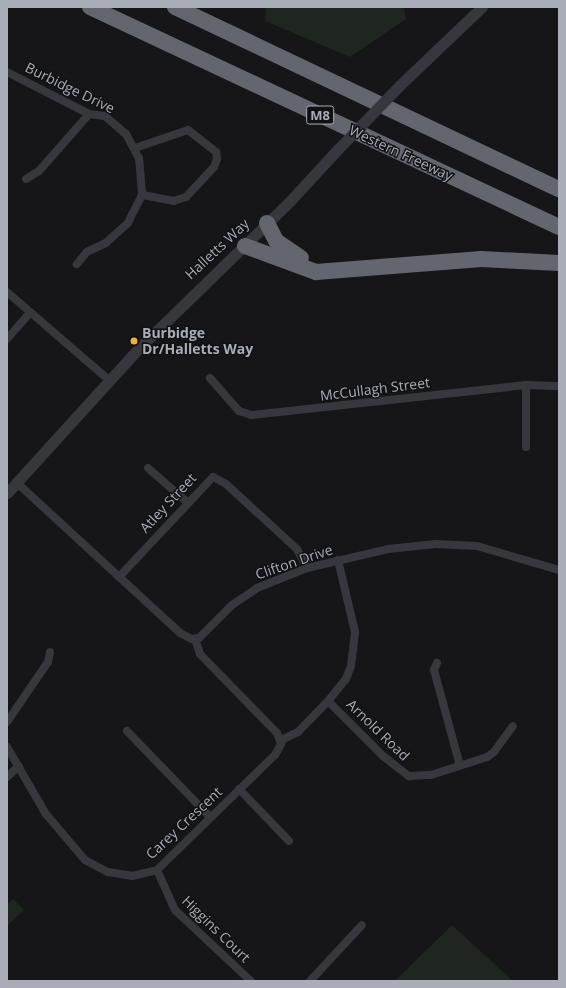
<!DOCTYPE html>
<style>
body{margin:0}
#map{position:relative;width:566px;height:988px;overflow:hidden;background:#161618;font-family:"Open Sans",sans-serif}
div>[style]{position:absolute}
.green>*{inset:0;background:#1e261f}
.minor>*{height:8px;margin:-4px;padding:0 4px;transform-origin:4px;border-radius:4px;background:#37383d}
.tertiary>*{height:11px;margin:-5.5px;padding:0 5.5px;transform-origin:5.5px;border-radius:5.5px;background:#37383d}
.motorway>*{height:16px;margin:-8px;padding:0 8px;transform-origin:8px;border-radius:8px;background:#63666e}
.tertiary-bridge>*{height:11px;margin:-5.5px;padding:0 5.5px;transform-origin:5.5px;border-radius:5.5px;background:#37383d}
.dots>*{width:11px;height:11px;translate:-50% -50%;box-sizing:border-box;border:2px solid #111113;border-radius:50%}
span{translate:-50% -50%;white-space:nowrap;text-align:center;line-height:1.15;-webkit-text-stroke:3px #111113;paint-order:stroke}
.shield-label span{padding:1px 3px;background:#111113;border:1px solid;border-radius:3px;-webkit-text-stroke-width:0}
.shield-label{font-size:13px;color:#a8adb8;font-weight:700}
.street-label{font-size:14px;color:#a8adb8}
.poi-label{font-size:14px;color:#a8adb8;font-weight:700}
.left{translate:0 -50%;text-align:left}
.frame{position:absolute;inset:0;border:8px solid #a8adb8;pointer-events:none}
</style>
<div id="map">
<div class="green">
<div style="clip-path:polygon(266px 7px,404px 7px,406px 19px,350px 57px,265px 21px)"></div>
<div style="clip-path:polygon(13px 899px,24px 910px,7px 926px,7px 905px)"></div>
<div style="clip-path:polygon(452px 925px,513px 981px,395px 981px)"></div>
</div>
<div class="minor">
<div style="left:7px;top:72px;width:92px;rotate:27.1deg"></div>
<div style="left:89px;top:114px;width:16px;rotate:7deg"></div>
<div style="left:105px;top:116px;width:28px;rotate:41deg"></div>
<div style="left:126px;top:134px;width:27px;rotate:62deg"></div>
<div style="left:139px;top:158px;width:37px;rotate:85deg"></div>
<div style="left:142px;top:195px;width:31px;rotate:117deg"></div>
<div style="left:128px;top:223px;width:30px;rotate:138deg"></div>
<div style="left:106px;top:243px;width:21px;rotate:155deg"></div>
<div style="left:87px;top:252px;width:16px;rotate:130deg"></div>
<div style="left:135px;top:148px;width:56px;rotate:-18.8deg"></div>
<div style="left:188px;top:130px;width:36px;rotate:38deg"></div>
<div style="left:216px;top:152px;width:7px;rotate:82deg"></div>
<div style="left:217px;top:159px;width:9px;rotate:111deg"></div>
<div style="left:214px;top:167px;width:41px;rotate:133deg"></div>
<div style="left:186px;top:197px;width:13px;rotate:162deg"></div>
<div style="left:174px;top:201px;width:33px;rotate:-169deg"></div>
<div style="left:26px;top:179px;width:15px;rotate:-32deg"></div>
<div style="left:39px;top:171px;width:76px;rotate:-48.7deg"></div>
<div style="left:7px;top:292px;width:135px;rotate:40.8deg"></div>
<div style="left:7px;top:339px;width:35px;rotate:-49deg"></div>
<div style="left:210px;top:378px;width:44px;rotate:48.7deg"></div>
<div style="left:239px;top:411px;width:13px;rotate:18deg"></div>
<div style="left:251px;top:415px;width:277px;rotate:-6.2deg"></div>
<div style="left:526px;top:385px;width:33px;rotate:2deg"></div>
<div style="left:526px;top:385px;width:62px;rotate:90deg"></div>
<div style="left:148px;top:468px;width:52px;rotate:41.1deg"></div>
<div style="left:16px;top:482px;width:223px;rotate:42.6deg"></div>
<div style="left:180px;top:633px;width:13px;rotate:27deg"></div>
<div style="left:192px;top:639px;width:7px;rotate:-8deg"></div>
<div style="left:199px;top:638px;width:47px;rotate:-45deg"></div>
<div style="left:232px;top:605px;width:30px;rotate:-34deg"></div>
<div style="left:257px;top:588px;width:54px;rotate:-21.8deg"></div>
<div style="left:307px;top:568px;width:83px;rotate:-13.2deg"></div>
<div style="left:388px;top:549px;width:48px;rotate:-5.9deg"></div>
<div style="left:436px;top:544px;width:41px;rotate:2.8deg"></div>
<div style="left:477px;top:546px;width:85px;rotate:16.3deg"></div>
<div style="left:119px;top:577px;width:137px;rotate:-46.8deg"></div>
<div style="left:213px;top:477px;width:15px;rotate:28deg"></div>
<div style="left:226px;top:484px;width:96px;rotate:42.5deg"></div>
<div style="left:297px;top:549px;width:21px;rotate:62deg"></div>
<div style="left:437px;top:663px;width:8px;rotate:113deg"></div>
<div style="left:434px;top:670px;width:99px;rotate:74.8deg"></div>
<div style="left:328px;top:701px;width:78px;rotate:45deg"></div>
<div style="left:383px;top:756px;width:33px;rotate:38deg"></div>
<div style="left:409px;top:776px;width:22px;rotate:-3deg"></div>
<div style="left:431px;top:775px;width:59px;rotate:-17.8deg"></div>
<div style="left:487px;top:757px;width:9px;rotate:-36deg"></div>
<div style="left:494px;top:752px;width:32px;rotate:-54deg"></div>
<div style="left:7px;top:722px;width:73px;rotate:-55.7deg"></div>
<div style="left:48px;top:662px;width:10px;rotate:-79deg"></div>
<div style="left:127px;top:731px;width:120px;rotate:46deg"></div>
<div style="left:281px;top:740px;width:19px;rotate:-25deg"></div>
<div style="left:298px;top:732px;width:43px;rotate:-45.9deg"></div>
<div style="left:328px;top:701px;width:28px;rotate:-51deg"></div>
<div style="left:346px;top:679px;width:14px;rotate:-69deg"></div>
<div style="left:351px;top:666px;width:34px;rotate:-83deg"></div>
<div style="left:355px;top:632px;width:74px;rotate:-103.3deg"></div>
<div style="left:7px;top:747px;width:78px;rotate:59.8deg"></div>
<div style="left:46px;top:814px;width:60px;rotate:49.7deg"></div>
<div style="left:85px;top:860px;width:26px;rotate:28deg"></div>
<div style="left:108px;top:872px;width:24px;rotate:9deg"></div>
<div style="left:132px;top:876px;width:26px;rotate:-13deg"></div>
<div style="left:157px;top:870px;width:165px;rotate:-44.3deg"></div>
<div style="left:275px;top:755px;width:13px;rotate:-61deg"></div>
<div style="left:281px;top:744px;width:12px;rotate:-110deg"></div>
<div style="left:277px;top:733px;width:110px;rotate:-134.3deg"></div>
<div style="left:200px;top:654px;width:16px;rotate:-108deg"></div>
<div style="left:7px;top:777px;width:16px;rotate:-43deg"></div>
<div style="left:239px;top:789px;width:72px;rotate:46.1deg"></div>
<div style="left:157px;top:870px;width:44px;rotate:65.8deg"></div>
<div style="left:175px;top:910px;width:104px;rotate:43.1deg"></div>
<div style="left:310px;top:981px;width:76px;rotate:-47.1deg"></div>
</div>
<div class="tertiary">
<div style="left:400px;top:85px;width:113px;rotate:-43.6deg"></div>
<div style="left:7px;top:493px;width:196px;rotate:-47.7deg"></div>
<div style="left:139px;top:348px;width:211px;rotate:-44.2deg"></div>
<div style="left:290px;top:201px;width:71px;rotate:-47.3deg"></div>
</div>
<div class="motorway">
<div style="left:90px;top:7px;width:518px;rotate:25.13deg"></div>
<div style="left:175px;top:7px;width:425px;rotate:25.4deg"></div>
<div style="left:267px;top:223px;width:20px;rotate:63deg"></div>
<div style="left:276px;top:241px;width:30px;rotate:34deg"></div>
<div style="left:245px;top:246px;width:76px;rotate:20.1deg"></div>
<div style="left:316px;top:272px;width:166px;rotate:-4.5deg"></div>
<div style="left:481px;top:259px;width:78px;rotate:2.9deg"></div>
</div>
<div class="tertiary-bridge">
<div style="left:338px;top:149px;width:89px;rotate:-45.9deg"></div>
</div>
<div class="dots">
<div style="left:134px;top:341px;background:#f2b134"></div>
</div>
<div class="shield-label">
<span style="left:320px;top:115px">M8</span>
</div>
<div class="street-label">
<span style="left:70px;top:88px;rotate:26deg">Burbidge Drive</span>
<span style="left:401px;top:153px;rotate:25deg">Western Freeway</span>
<span style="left:217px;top:249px;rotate:-43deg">Halletts Way</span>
<span style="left:375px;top:389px;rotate:-7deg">McCullagh Street</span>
<span style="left:168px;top:503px;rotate:-47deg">Atley Street</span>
<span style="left:294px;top:562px;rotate:-19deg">Clifton Drive</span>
<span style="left:378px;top:730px;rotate:44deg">Arnold Road</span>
<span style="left:184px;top:823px;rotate:-43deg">Carey Crescent</span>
<span style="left:216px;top:929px;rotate:44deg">Higgins Court</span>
</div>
<div class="poi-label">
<span class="left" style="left:142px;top:341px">Burbidge<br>Dr/Halletts Way</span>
</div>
<div class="frame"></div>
</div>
